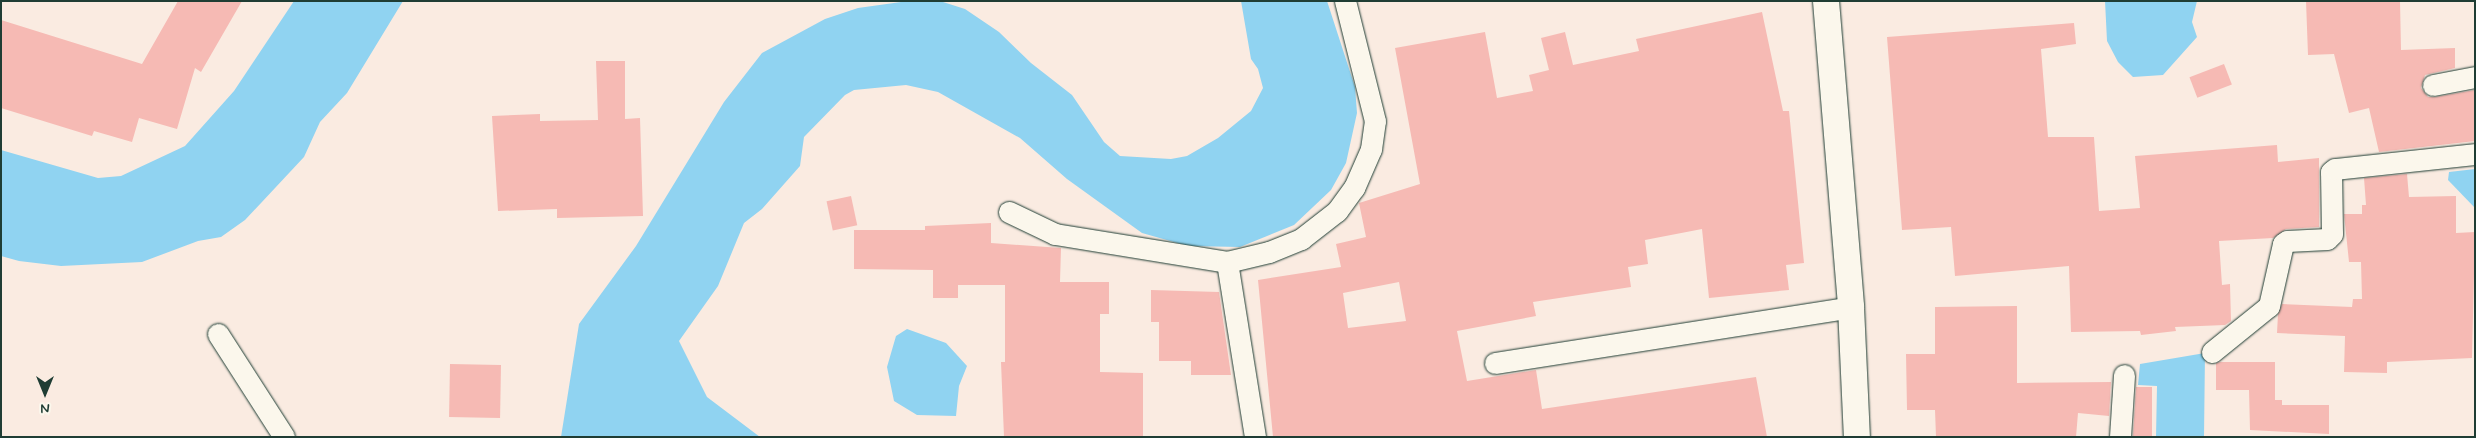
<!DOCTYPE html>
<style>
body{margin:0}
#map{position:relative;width:2476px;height:438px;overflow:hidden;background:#faebe1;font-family:Mynerve,sans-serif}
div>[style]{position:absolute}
.water>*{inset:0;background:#90d3f1}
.building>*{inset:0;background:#f6bab4;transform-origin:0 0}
.roads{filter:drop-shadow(0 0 1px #1f3d34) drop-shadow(0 0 1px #1f3d34)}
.minor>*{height:21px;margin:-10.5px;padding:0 10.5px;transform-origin:10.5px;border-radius:10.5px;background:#fbf7ec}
.tertiary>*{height:26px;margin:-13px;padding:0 13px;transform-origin:13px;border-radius:13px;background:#fbf7ec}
span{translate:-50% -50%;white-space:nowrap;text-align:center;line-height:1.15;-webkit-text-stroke:4px #fbf7ec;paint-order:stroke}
.frame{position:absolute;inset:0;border:2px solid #1f3d34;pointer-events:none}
.north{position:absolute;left:20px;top:368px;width:50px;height:50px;-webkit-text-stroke:4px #fbf7ec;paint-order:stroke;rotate:180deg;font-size:14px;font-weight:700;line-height:20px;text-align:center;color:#1f3d34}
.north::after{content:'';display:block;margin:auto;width:18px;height:22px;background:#1f3d34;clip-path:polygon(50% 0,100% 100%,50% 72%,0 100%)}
</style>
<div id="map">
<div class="water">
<div style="clip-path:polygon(294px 1px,403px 1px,347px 93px,320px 122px,304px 157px,245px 220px,221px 237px,198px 241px,142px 262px,61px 266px,19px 261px,1px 256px,1px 150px,98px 178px,121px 176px,185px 146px,234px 91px)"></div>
<div style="clip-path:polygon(1241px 1px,1327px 1px,1355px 87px,1357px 113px,1346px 163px,1331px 190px,1294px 225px,1240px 247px,1188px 246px,1142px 233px,1067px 179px,1020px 138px,938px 92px,906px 85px,854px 90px,845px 95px,804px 137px,800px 166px,762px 209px,744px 223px,718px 286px,679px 341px,707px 397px,760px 437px,561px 437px,579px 324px,636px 246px,724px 102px,762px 53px,825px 19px,858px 8px,901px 2px,943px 2px,965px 9px,999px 32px,1031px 63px,1072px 95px,1104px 142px,1120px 156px,1171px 159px,1187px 156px,1218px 138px,1251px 111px,1263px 88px,1258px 69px,1251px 59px)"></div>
<div style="clip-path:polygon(2105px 1px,2197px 1px,2192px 22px,2197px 37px,2163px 75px,2133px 77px,2118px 62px,2107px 41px)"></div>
<div style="clip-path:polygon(2475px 169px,2475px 208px,2448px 180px,2449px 172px)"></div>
<div style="clip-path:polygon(907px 329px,946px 343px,967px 366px,959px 386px,956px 416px,917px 415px,894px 401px,887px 367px,896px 336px)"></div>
<div style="clip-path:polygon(2205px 353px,2204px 437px,2156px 437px,2157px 386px,2138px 385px,2140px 364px)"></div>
</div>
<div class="building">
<div style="clip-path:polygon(178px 1px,242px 1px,201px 72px,195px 68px,177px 129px,139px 118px,132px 142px,94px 131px,92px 136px,1px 108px,1px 20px,142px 64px)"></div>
<div style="clip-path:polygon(2306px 1px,2400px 1px,2401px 50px,2455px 48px,2455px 68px,2425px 75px,2421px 88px,2428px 97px,2435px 97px,2475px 90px,2475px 141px,2379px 152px,2369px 108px,2349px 113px,2334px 54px,2308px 55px)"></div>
<div style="clip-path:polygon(evenodd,1762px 12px,1783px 111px,1789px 111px,1804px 263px,1786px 265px,1789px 290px,1709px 298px,1702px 229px,1645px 240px,1648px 264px,1628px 267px,1631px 287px,1533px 302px,1536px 316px,1457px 331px,1467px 381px,1536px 370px,1542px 409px,1756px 377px,1767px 437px,1273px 437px,1258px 280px,1341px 267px,1336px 244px,1366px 237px,1359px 203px,1420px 184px,1395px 48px,1485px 32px,1497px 98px,1533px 91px,1529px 75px,1549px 70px,1541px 38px,1565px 32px,1573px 65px,1639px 51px,1636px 39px,1762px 12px,1399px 282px,1406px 321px,1348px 328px,1343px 293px,1399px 282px)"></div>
<div style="clip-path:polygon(2074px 23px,2076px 44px,2041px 49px,2048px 137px,2094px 137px,2099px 211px,2140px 208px,2135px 156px,2277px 145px,2278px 162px,2319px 158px,2319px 227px,2286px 229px,2273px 238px,2219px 241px,2222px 285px,2230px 284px,2231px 321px,2225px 325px,2175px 327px,2176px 331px,2141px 335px,2140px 331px,2071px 332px,2069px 266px,1955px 276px,1951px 227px,1902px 230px,1887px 37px)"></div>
<div style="clip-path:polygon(596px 61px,625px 61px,625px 119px,640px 118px,643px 216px,557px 218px,557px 209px,498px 211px,492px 116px,540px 114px,540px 121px,598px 120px)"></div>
<div style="left:2224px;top:64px;width:22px;height:37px;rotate:69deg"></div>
<div style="clip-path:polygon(2407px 174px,2409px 197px,2456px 196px,2456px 233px,2475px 232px,2472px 358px,2387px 362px,2387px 373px,2344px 372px,2345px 336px,2277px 333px,2278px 314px,2282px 304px,2352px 307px,2353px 299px,2362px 299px,2361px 262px,2349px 262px,2344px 214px,2362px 214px,2362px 205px,2366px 205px,2364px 178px)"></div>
<div style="left:851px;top:196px;width:30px;height:25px;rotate:78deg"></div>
<div style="clip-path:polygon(991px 223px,991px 243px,1061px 248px,1060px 282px,1109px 282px,1109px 314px,1100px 314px,1100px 372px,1143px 373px,1143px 437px,1004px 437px,1001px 362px,1005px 362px,1005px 285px,958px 285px,958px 298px,933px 298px,933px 270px,854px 269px,854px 230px,925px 230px,925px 226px)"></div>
<div style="clip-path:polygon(1151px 290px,1219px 292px,1231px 375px,1191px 375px,1191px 361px,1159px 361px,1159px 322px,1151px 322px)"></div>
<div style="clip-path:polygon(2017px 306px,2017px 383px,2111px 382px,2109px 416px,2078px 413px,2076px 437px,1936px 437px,1935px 410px,1907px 410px,1906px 354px,1935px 354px,1935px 307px)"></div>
<div style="clip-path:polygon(2220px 362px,2275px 362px,2275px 400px,2282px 400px,2282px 405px,2329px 405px,2329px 434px,2250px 430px,2249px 390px,2216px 390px,2216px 363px)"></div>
<div style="left:450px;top:364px;width:51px;height:53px;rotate:1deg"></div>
<div style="clip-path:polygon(2136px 387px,2152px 387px,2152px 437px,2133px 437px)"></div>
</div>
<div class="roads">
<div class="minor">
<div style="left:2433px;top:85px;width:43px;rotate:-10.8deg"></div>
<div style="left:1009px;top:212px;width:51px;rotate:25.6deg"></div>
<div style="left:1055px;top:234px;width:174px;rotate:9.2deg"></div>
<div style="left:1227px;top:262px;width:43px;rotate:-13.4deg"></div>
<div style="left:1269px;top:252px;width:35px;rotate:-22deg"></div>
<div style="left:1301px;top:239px;width:46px;rotate:-37.9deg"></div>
<div style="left:1337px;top:211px;width:29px;rotate:-54deg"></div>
<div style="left:1354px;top:188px;width:43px;rotate:-66.4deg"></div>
<div style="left:1371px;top:149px;width:28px;rotate:-82deg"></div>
<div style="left:1375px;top:121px;width:124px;rotate:-104deg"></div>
<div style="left:1227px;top:262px;width:177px;rotate:80.9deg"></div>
<div style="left:218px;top:334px;width:122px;rotate:57.3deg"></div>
<div style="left:2212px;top:352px;width:73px;rotate:-38.9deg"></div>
<div style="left:2269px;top:306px;width:64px;rotate:-77.3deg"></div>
<div style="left:2283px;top:244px;width:5px;rotate:-37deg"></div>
<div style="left:2287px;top:241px;width:40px;rotate:-2.9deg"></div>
<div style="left:2327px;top:239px;width:7px;rotate:-45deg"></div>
<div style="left:2332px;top:234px;width:62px;rotate:-90.9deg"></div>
<div style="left:2331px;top:172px;width:5px;rotate:-37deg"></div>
<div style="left:2335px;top:169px;width:141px;rotate:-6.1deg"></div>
<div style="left:1495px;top:363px;width:360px;rotate:-8.9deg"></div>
<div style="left:2120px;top:437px;width:62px;rotate:-86.3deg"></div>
</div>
<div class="tertiary">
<div style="left:1826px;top:1px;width:307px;rotate:85.3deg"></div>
<div style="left:1851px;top:307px;width:130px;rotate:87.4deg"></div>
</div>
</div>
<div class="frame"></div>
<div class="north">N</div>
</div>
